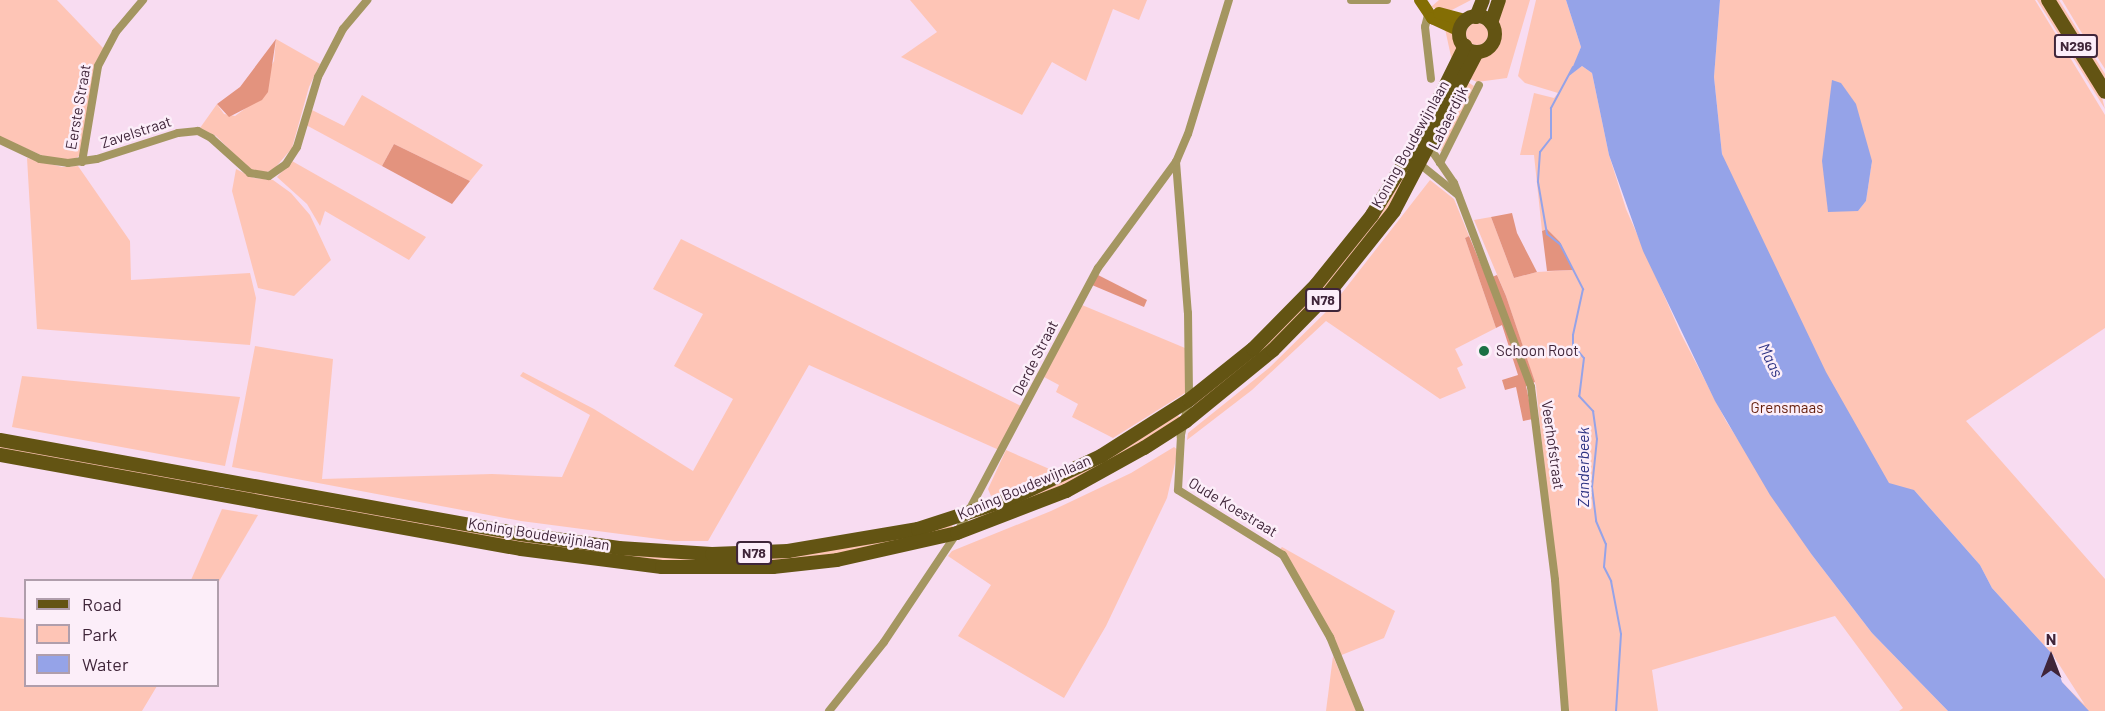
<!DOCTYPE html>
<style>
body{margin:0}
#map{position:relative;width:2105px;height:711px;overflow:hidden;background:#f8dcf1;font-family:Barlow,sans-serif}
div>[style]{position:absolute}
.green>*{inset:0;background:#fec5b6}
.round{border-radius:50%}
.forest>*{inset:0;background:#e3937e}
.water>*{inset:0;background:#95a3e8}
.stream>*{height:2px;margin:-1px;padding:0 1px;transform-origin:1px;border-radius:1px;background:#95a3e8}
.street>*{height:8px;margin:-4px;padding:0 4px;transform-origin:4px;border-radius:4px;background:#a49661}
.secondary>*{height:12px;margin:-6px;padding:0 6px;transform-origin:6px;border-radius:6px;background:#846e04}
.primary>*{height:14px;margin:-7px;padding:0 7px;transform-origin:7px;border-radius:7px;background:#635413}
.primary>.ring{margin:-7px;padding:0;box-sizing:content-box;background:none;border:14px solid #635413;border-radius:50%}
.dots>*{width:16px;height:16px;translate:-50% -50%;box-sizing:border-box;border:3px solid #fceef9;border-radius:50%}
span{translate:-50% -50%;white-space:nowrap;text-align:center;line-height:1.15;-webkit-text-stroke:5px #fceef9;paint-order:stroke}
.shield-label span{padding:2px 4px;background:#fceef9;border:2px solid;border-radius:4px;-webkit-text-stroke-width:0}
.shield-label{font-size:14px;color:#3f2539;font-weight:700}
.street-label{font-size:15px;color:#3f2539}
.poi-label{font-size:15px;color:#3f2539}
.left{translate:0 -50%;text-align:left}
.park-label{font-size:15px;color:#641d0a}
.water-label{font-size:16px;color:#2f3484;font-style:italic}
.legend{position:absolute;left:24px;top:579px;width:195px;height:108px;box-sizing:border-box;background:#fceef9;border:2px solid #b09eac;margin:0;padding:8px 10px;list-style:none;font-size:18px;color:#3f2539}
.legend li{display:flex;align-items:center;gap:12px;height:30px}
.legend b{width:30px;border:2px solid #b09eac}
.north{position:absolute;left:2021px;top:627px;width:60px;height:60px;-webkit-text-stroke:4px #fceef9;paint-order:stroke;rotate:0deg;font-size:16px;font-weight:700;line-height:24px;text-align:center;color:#3f2539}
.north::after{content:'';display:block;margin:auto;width:21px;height:27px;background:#3f2539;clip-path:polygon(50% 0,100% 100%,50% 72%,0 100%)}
</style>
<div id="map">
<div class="green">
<div style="clip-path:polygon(0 0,57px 0,103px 48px,80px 155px,74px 160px,48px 158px,0 137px)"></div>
<div style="clip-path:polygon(910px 0,1147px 0,1139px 20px,1113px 9px,1086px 81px,1052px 62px,1022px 115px,901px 57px,937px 32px)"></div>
<div style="clip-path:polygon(1439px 0,1471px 0,1448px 12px,1431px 7px)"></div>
<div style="clip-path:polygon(1501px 0,1530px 0,1507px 78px,1477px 82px,1468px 78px,1481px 56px,1497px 42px)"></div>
<div style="clip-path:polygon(1536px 0,1566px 0,1581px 47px,1571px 74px,1582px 66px,1592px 73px,1609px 155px,1626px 209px,1681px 334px,1726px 421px,1812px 555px,1872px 633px,1948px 711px,1899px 711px,1903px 708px,1835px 616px,1652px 670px,1658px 711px,1569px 711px,1536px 386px,1506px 296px,1474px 220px,1491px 217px,1514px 278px,1537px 272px,1573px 270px,1560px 242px,1547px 229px,1542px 231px,1534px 155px,1520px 155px,1534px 93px,1554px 98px,1558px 93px,1525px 83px,1518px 76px)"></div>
<div style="clip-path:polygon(evenodd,1720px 0,2035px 0,2105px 115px,2105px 328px,1966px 421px,2105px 579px,2105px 711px,2071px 711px,1754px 456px,1688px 124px,1802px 324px,1744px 214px,1722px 154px,1714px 77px,1720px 0,1872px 161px,1866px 201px,1858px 211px,1872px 161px,1720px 0,1914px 490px,1980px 565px,1992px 588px,2053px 655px,2085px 705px,2035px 656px,1914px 490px)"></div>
<div style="clip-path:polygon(2037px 0,2043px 0,2101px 94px,2105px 109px)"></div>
<div style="clip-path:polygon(2053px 0,2059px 0,2105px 74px,2105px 83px)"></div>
<div style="clip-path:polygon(2062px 0,2105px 0,2105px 69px,2080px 30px)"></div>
<div class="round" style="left:1466px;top:23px;width:22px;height:22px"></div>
<div style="clip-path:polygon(1445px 29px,1455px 35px,1458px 44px,1452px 61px)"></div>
<div style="clip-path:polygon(276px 39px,320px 64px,309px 87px,292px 148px,275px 168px,265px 173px,250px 170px,216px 136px,200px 128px,217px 104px,224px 114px,235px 116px,250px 105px,274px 61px)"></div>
<div style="clip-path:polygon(1466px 81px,1474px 86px,1443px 151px,1438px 151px,1435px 145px)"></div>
<div style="clip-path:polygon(362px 95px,483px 165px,470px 181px,394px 144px,382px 166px,306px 125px,310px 109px,344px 126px)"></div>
<div style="clip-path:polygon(27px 158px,62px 167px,78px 166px,130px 241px,131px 280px,250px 273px,256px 298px,250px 345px,37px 329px)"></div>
<div style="clip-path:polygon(292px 161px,426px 237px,409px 260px,325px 211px,320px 226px,307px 204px,277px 177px)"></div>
<div style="clip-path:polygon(1411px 162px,1402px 189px,1356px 254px,1279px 338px,1195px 407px,1194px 402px,1247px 359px)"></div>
<div style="clip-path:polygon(236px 169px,254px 178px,273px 180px,291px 193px,310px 215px,331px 260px,294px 296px,258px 288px,232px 191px)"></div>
<div style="clip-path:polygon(1430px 180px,1454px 199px,1469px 236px,1465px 238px,1496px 328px,1455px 349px,1463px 365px,1457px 368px,1466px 388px,1440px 399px,1326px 321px,1252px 390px,1187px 440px,1188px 433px,1269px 368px,1331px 307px)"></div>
<div style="clip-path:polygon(681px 239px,1021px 406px,999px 450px,809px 365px,708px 541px,674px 541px,521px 521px,232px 467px,255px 346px,333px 359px,322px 479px,492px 474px,562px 477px,590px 415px,520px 376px,523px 372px,594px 409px,693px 471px,733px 399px,674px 366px,703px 314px,653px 289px)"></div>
<div style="clip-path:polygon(1082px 305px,1185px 348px,1185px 393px,1113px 438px,1072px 417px,1078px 404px,1056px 392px,1059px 385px,1044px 377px)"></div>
<div style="clip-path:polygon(22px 376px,240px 397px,225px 466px,12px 427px)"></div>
<div style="clip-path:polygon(1178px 415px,1180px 418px,1083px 478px,973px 520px)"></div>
<div style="clip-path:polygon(0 444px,220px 484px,220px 487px,218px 490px,0 451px)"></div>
<div style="clip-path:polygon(1174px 447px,1178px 450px,1167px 498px,1106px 626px,1064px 698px,958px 636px,991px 585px,948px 556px,952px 551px,1051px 511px,1131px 473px)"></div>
<div style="clip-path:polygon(1006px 450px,1054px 471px,991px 496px,988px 489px)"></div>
<div style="clip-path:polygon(226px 488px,718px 558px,952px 524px,953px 529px,904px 543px,795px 561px,676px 563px,575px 553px,226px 492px)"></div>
<div style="clip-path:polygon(222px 509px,258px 515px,218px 583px,191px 580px)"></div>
<div style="clip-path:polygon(1282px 547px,1395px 611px,1384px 638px,1339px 656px,1313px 600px,1280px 549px)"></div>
<div style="clip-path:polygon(0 617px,25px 619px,26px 686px,157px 686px,142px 711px,0 711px)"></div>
<div style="clip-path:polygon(1333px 656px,1356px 711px,1326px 711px)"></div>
</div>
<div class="forest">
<div style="clip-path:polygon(276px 39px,268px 92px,262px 100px,229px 117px,217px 104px,240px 87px)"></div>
<div style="clip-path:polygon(394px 144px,470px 181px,452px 204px,382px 166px)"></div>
<div style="clip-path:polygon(1512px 213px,1517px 233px,1537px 272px,1514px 278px,1491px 217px)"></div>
<div style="clip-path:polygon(1547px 229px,1560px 242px,1573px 270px,1547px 271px,1542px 231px)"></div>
<div style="clip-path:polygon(1469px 236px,1487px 279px,1497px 275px,1506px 296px,1535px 382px,1526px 386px,1533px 419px,1523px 421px,1516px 387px,1505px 390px,1502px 380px,1518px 375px,1502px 325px,1496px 328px,1465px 238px)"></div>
<div style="clip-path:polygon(1098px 275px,1147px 300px,1144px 307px,1092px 285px)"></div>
</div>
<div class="water">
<div style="clip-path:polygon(1566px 0,1720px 0,1714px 77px,1722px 154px,1826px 372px,1889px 483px,1914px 490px,1980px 565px,1992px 588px,2053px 655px,2062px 682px,2089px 711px,1948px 711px,1872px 633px,1812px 555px,1770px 495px,1715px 401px,1643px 251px,1609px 155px,1592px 73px,1582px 66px,1569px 76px,1581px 47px)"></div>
<div style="clip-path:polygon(1832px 80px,1841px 83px,1856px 104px,1872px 161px,1866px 201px,1858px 211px,1828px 212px,1822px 161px)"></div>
</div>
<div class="stream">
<div style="left:1573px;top:67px;width:47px;rotate:118.2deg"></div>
<div style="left:1551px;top:108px;width:30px;rotate:90deg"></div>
<div style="left:1551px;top:138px;width:18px;rotate:128deg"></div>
<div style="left:1540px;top:152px;width:30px;rotate:94deg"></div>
<div style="left:1538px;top:182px;width:53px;rotate:80.2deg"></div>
<div style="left:1547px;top:234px;width:16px;rotate:38deg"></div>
<div style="left:1560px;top:244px;width:51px;rotate:62.9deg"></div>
<div style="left:1583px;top:289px;width:47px;rotate:102.3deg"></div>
<div style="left:1573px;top:335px;width:10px;rotate:90deg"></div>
<div style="left:1573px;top:345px;width:17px;rotate:50deg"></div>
<div style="left:1584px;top:358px;width:38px;rotate:97deg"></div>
<div style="left:1579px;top:396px;width:21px;rotate:47deg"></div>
<div style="left:1593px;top:411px;width:28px;rotate:82deg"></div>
<div style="left:1597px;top:439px;width:48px;rotate:95.9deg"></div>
<div style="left:1592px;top:487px;width:34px;rotate:83deg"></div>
<div style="left:1596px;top:521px;width:25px;rotate:67deg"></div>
<div style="left:1606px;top:544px;width:23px;rotate:95deg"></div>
<div style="left:1604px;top:567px;width:16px;rotate:63deg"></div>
<div style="left:1611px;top:581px;width:54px;rotate:79.3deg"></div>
<div style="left:1621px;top:634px;width:77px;rotate:93.7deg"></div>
</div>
<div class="street">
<div style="left:1351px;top:0;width:36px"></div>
<div style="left:1429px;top:11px;width:16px;rotate:104deg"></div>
<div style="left:1425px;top:27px;width:52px;rotate:83.4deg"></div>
<div style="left:0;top:140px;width:44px;rotate:25.4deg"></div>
<div style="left:40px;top:159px;width:28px;rotate:8deg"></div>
<div style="left:68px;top:163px;width:29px;rotate:-8deg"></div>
<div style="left:97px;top:159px;width:85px;rotate:-17.8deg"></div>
<div style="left:178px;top:133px;width:20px;rotate:-6deg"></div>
<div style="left:198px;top:131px;width:15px;rotate:28deg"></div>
<div style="left:211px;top:138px;width:52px;rotate:41.9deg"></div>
<div style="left:250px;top:173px;width:19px;rotate:9deg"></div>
<div style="left:269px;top:176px;width:21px;rotate:-35deg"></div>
<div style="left:286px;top:164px;width:20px;rotate:-57deg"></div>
<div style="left:297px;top:147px;width:73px;rotate:-73.3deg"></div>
<div style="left:318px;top:77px;width:54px;rotate:-62.5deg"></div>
<div style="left:343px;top:29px;width:38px;rotate:-50deg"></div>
<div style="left:1430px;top:148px;width:42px;rotate:55.6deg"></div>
<div style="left:1454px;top:183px;width:218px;rotate:69.3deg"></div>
<div style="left:1531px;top:387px;width:194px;rotate:82.9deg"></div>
<div style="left:1555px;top:580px;width:131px;rotate:85.6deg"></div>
<div style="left:1416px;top:161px;width:54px;rotate:39deg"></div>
<div style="left:82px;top:162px;width:97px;rotate:-80.5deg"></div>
<div style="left:98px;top:66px;width:38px;rotate:-62deg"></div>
<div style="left:116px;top:32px;width:42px;rotate:-49.8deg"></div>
<div style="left:1176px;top:162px;width:151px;rotate:85.5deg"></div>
<div style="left:1188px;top:313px;width:87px;rotate:89.3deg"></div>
<div style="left:1189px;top:400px;width:37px;rotate:103deg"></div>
<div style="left:1181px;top:436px;width:54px;rotate:93.2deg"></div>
<div style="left:1178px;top:490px;width:123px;rotate:31.8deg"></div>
<div style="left:1283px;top:555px;width:95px;rotate:60.2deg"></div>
<div style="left:1330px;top:637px;width:80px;rotate:67.9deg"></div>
<div style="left:1440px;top:163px;width:87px;rotate:-63.4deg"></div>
<div style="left:829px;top:711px;width:88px;rotate:-51.4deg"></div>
<div style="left:884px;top:642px;width:131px;rotate:-56.2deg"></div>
<div style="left:957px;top:533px;width:300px;rotate:-62deg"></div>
<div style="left:1098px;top:268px;width:132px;rotate:-53.7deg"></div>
<div style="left:1176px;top:162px;width:30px;rotate:-67deg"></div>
<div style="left:1188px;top:134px;width:140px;rotate:-73deg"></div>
</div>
<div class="secondary">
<div style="left:1420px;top:0;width:22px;rotate:56deg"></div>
<div style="left:1432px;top:18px;width:31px;rotate:25deg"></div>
<div style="left:1439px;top:13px;width:28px;rotate:15deg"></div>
</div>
<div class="primary">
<div style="left:2048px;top:0;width:108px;rotate:58.2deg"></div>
<div class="ring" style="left:1459px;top:16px;width:22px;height:22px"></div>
<div style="left:1476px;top:17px;width:18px;rotate:-68deg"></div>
<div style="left:1491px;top:23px;width:24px;rotate:-71deg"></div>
<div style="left:0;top:440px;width:528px;rotate:10.25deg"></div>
<div style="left:520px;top:534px;width:100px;rotate:8deg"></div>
<div style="left:619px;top:548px;width:93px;rotate:3.7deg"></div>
<div style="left:712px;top:554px;width:76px;rotate:-2.3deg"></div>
<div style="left:788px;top:551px;width:132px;rotate:-9.6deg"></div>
<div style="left:918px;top:529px;width:97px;rotate:-18.1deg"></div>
<div style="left:1010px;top:499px;width:101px;rotate:-25.3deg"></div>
<div style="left:1101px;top:456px;width:104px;rotate:-32.5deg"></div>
<div style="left:1189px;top:400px;width:82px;rotate:-38.6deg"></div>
<div style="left:1253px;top:349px;width:90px;rotate:-45.5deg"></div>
<div style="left:1316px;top:285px;width:90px;rotate:-51.3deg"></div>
<div style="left:1372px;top:215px;width:92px;rotate:-58.4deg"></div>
<div style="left:1420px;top:137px;width:102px;rotate:-63.7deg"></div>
<div style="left:0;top:455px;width:529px;rotate:10.23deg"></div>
<div style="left:521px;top:549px;width:142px;rotate:7.3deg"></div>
<div style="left:662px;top:567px;width:111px"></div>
<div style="left:773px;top:567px;width:64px;rotate:-6.2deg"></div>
<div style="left:837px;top:560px;width:123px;rotate:-12.7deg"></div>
<div style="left:957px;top:533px;width:117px;rotate:-21.1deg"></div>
<div style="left:1066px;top:491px;width:89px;rotate:-28.9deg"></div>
<div style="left:1144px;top:448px;width:50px;rotate:-32.7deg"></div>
<div style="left:1186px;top:421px;width:112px;rotate:-39.2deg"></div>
<div style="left:1273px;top:350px;width:78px;rotate:-45.5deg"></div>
<div style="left:1328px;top:294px;width:106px;rotate:-51.5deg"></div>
<div style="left:1394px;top:211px;width:179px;rotate:-62.4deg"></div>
</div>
<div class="dots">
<div style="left:1484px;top:351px;background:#1b7144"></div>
</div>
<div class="shield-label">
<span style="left:2076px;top:46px">N296</span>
<span style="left:1323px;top:300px">N78</span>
<span style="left:754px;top:553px">N78</span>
</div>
<div class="street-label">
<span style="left:78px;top:107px;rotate:-80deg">Eerste Straat</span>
<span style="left:1448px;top:118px;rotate:-63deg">Labaerdijk</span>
<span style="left:136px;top:132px;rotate:-18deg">Zavelstraat</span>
<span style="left:1410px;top:144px;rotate:-61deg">Koning Boudewijnlaan</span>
<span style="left:1035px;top:358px;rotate:-63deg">Derde Straat</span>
<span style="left:1553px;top:445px;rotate:82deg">Veerhofstraat</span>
<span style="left:1024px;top:487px;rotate:-23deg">Koning Boudewijnlaan</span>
<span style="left:1233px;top:507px;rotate:31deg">Oude Koestraat</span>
<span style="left:539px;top:534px;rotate:9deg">Koning Boudewijnlaan</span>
</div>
<div class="poi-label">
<span class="left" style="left:1496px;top:351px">Schoon Root</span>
</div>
<div class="park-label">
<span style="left:1787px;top:408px">Grensmaas</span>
</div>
<div class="water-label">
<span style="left:1771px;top:360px;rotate:64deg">Maas</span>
<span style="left:1583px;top:467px;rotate:-90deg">Zanderbeek</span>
</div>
<ul class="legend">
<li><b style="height:8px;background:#635413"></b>Road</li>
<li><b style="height:16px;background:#fec5b6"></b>Park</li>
<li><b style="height:16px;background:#95a3e8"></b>Water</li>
</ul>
<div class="north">N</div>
</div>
